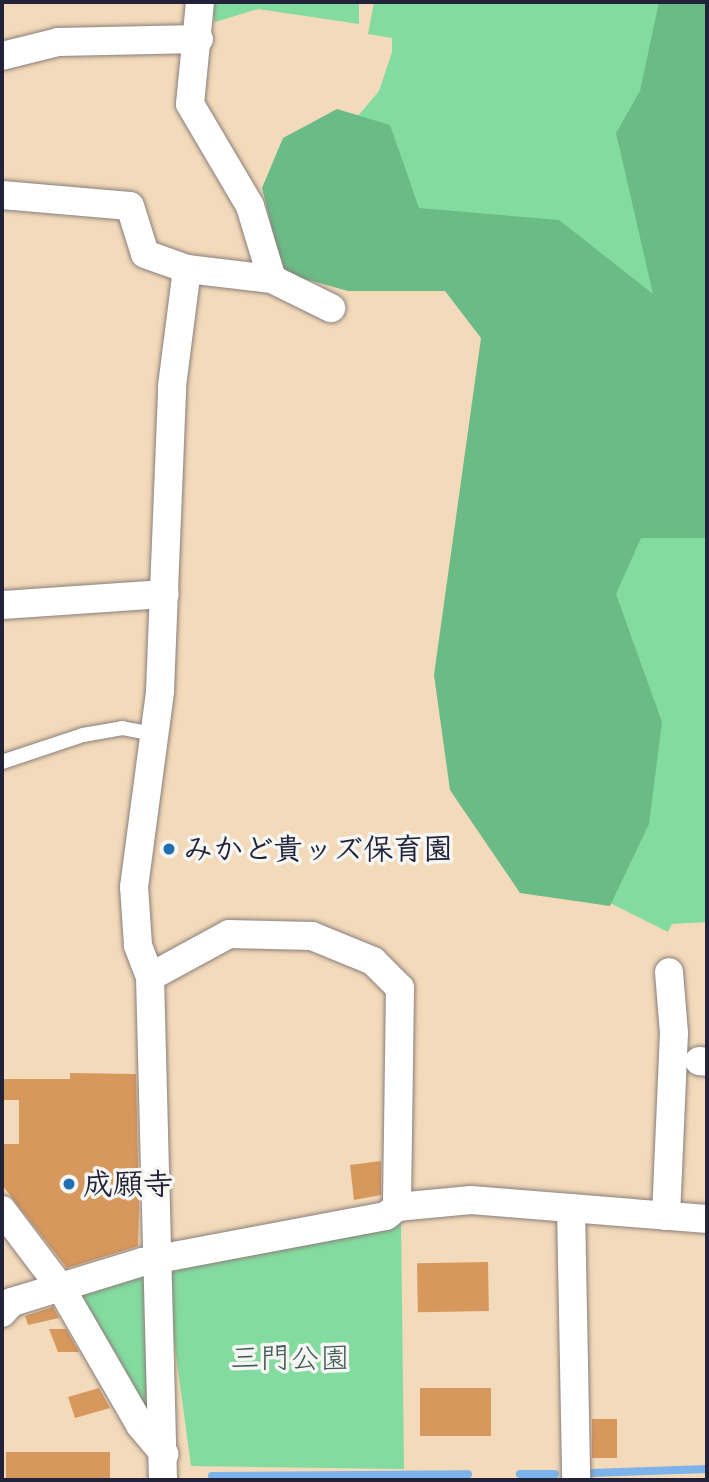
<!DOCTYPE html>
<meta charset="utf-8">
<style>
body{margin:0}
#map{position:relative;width:709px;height:1482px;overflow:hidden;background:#f2daba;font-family:Caveat,"Klee One",sans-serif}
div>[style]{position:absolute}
.green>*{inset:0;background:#84db9f}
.forest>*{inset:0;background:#6bbb86}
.stream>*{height:8px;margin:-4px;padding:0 4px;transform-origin:4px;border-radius:4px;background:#7bb3ea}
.building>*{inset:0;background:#d7985e;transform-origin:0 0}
.roads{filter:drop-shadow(0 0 2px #8a7e7a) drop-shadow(0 0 2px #8a7e7a)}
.service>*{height:14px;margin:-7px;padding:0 7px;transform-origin:7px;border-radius:7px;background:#fff}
.minor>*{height:28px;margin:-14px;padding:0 14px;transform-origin:14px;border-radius:14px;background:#fff}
.dots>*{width:19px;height:19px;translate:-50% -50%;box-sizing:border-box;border:4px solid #f6f6f2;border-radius:50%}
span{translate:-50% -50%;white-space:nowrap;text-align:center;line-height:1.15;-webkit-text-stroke:7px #f6f6f2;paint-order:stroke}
.poi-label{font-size:30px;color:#22223b;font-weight:700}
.left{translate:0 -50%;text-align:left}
.park-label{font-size:30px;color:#3f5a59}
.frame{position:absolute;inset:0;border:4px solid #22223b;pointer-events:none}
</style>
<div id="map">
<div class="green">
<div style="clip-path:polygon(212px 2px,359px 2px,359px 24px,258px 9px,215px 22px)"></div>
<div style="clip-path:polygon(374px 2px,707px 2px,707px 922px,672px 924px,668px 932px,584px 890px,589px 660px,619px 501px,406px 220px,352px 123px,379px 91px,392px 52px,392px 38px,368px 34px)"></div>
<div style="clip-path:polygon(401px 1220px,404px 1469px,191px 1466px,165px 1273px)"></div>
<div style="clip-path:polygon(144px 1268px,154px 1416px,146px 1419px,76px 1290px)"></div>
</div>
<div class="forest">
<div style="clip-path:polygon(659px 2px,707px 2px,707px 538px,641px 538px,616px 594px,662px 722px,649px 824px,610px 906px,520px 893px,450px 790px,434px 675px,481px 338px,445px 291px,348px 291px,283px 273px,262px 188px,283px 138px,337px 109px,390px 125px,419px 208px,559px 220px,653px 294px,616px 133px,640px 91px)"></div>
</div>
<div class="stream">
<div style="left:591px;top:1473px;width:116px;rotate:-2deg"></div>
<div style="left:520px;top:1474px;width:35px"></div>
<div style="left:212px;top:1476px;width:256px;rotate:-0.4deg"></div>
</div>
<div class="building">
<div style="clip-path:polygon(70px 1073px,136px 1074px,139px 1207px,138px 1246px,67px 1268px,2px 1185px,2px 1144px,19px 1144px,19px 1100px,4px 1100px,4px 1079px,70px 1079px)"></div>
<div style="clip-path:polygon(381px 1161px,381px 1195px,354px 1200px,350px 1165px)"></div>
<div style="left:488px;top:1262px;width:49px;height:71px;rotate:89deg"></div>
<div style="clip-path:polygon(53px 1307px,59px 1318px,28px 1325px,25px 1316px)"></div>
<div style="clip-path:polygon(49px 1329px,66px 1329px,79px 1352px,58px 1352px)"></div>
<div style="clip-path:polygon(99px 1388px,110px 1408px,75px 1418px,68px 1397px)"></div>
<div style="left:420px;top:1388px;width:71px;height:48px"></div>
<div style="left:592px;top:1419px;width:25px;height:39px"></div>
<div style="left:110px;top:1452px;width:28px;height:104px;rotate:90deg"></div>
</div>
<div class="roads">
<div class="service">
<div style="left:2px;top:762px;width:85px;rotate:-18.4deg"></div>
<div style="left:83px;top:735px;width:40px;rotate:-10deg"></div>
<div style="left:122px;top:728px;width:31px;rotate:11deg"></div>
</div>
<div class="minor">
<div style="left:200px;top:2px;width:102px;rotate:95.6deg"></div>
<div style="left:190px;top:104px;width:118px;rotate:59.5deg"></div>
<div style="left:250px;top:206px;width:76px;rotate:73.2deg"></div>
<div style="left:272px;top:279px;width:66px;rotate:26.2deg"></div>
<div style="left:2px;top:56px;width:58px;rotate:-14deg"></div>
<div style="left:58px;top:42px;width:141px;rotate:-1.2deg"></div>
<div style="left:2px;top:195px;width:128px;rotate:4.9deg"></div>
<div style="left:130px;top:206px;width:50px;rotate:72.6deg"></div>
<div style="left:145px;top:254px;width:45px;rotate:19.7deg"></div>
<div style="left:187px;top:269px;width:86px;rotate:6.7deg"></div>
<div style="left:2px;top:605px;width:163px;rotate:-3.9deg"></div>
<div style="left:150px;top:977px;width:90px;rotate:-28.6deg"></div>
<div style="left:229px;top:934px;width:83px;rotate:1.4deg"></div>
<div style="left:312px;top:936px;width:66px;rotate:22.3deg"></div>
<div style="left:373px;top:961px;width:38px;rotate:45deg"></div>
<div style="left:400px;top:988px;width:219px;rotate:90.8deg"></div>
<div style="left:699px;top:1061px;width:8px;rotate:7deg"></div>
<div style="left:571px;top:1208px;width:272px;rotate:88.9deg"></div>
<div style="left:2px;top:1210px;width:98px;rotate:52.9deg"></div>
<div style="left:61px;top:1288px;width:158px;rotate:60deg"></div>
<div style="left:140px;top:1425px;width:38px;rotate:50deg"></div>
<div style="left:666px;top:1216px;width:183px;rotate:-87.5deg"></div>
<div style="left:674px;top:1033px;width:61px;rotate:-94.7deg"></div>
<div style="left:2px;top:1313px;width:15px;rotate:-48deg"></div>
<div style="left:12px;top:1302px;width:136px;rotate:-17.1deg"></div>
<div style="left:142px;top:1262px;width:248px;rotate:-10.7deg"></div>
<div style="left:386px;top:1216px;width:14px;rotate:-39deg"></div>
<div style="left:397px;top:1207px;width:74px;rotate:-5.4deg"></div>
<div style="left:471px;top:1200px;width:237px;rotate:4.6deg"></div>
<div style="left:163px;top:1480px;width:503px;rotate:-91.48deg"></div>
<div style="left:150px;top:977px;width:34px;rotate:-111deg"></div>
<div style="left:138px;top:945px;width:58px;rotate:-93.9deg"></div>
<div style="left:134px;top:887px;width:198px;rotate:-82.4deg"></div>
<div style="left:160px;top:691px;width:305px;rotate:-87.7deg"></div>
<div style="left:172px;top:386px;width:118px;rotate:-82.7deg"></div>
</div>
</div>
<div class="dots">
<div style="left:169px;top:849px;background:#1f6fb2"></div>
<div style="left:69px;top:1184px;background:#1f6fb2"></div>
</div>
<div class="poi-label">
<span class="left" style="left:183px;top:849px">みかど貴ッズ保育園</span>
<span class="left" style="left:83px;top:1184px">成願寺</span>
</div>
<div class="park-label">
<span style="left:290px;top:1358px">三門公園</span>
</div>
<div class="frame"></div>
</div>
